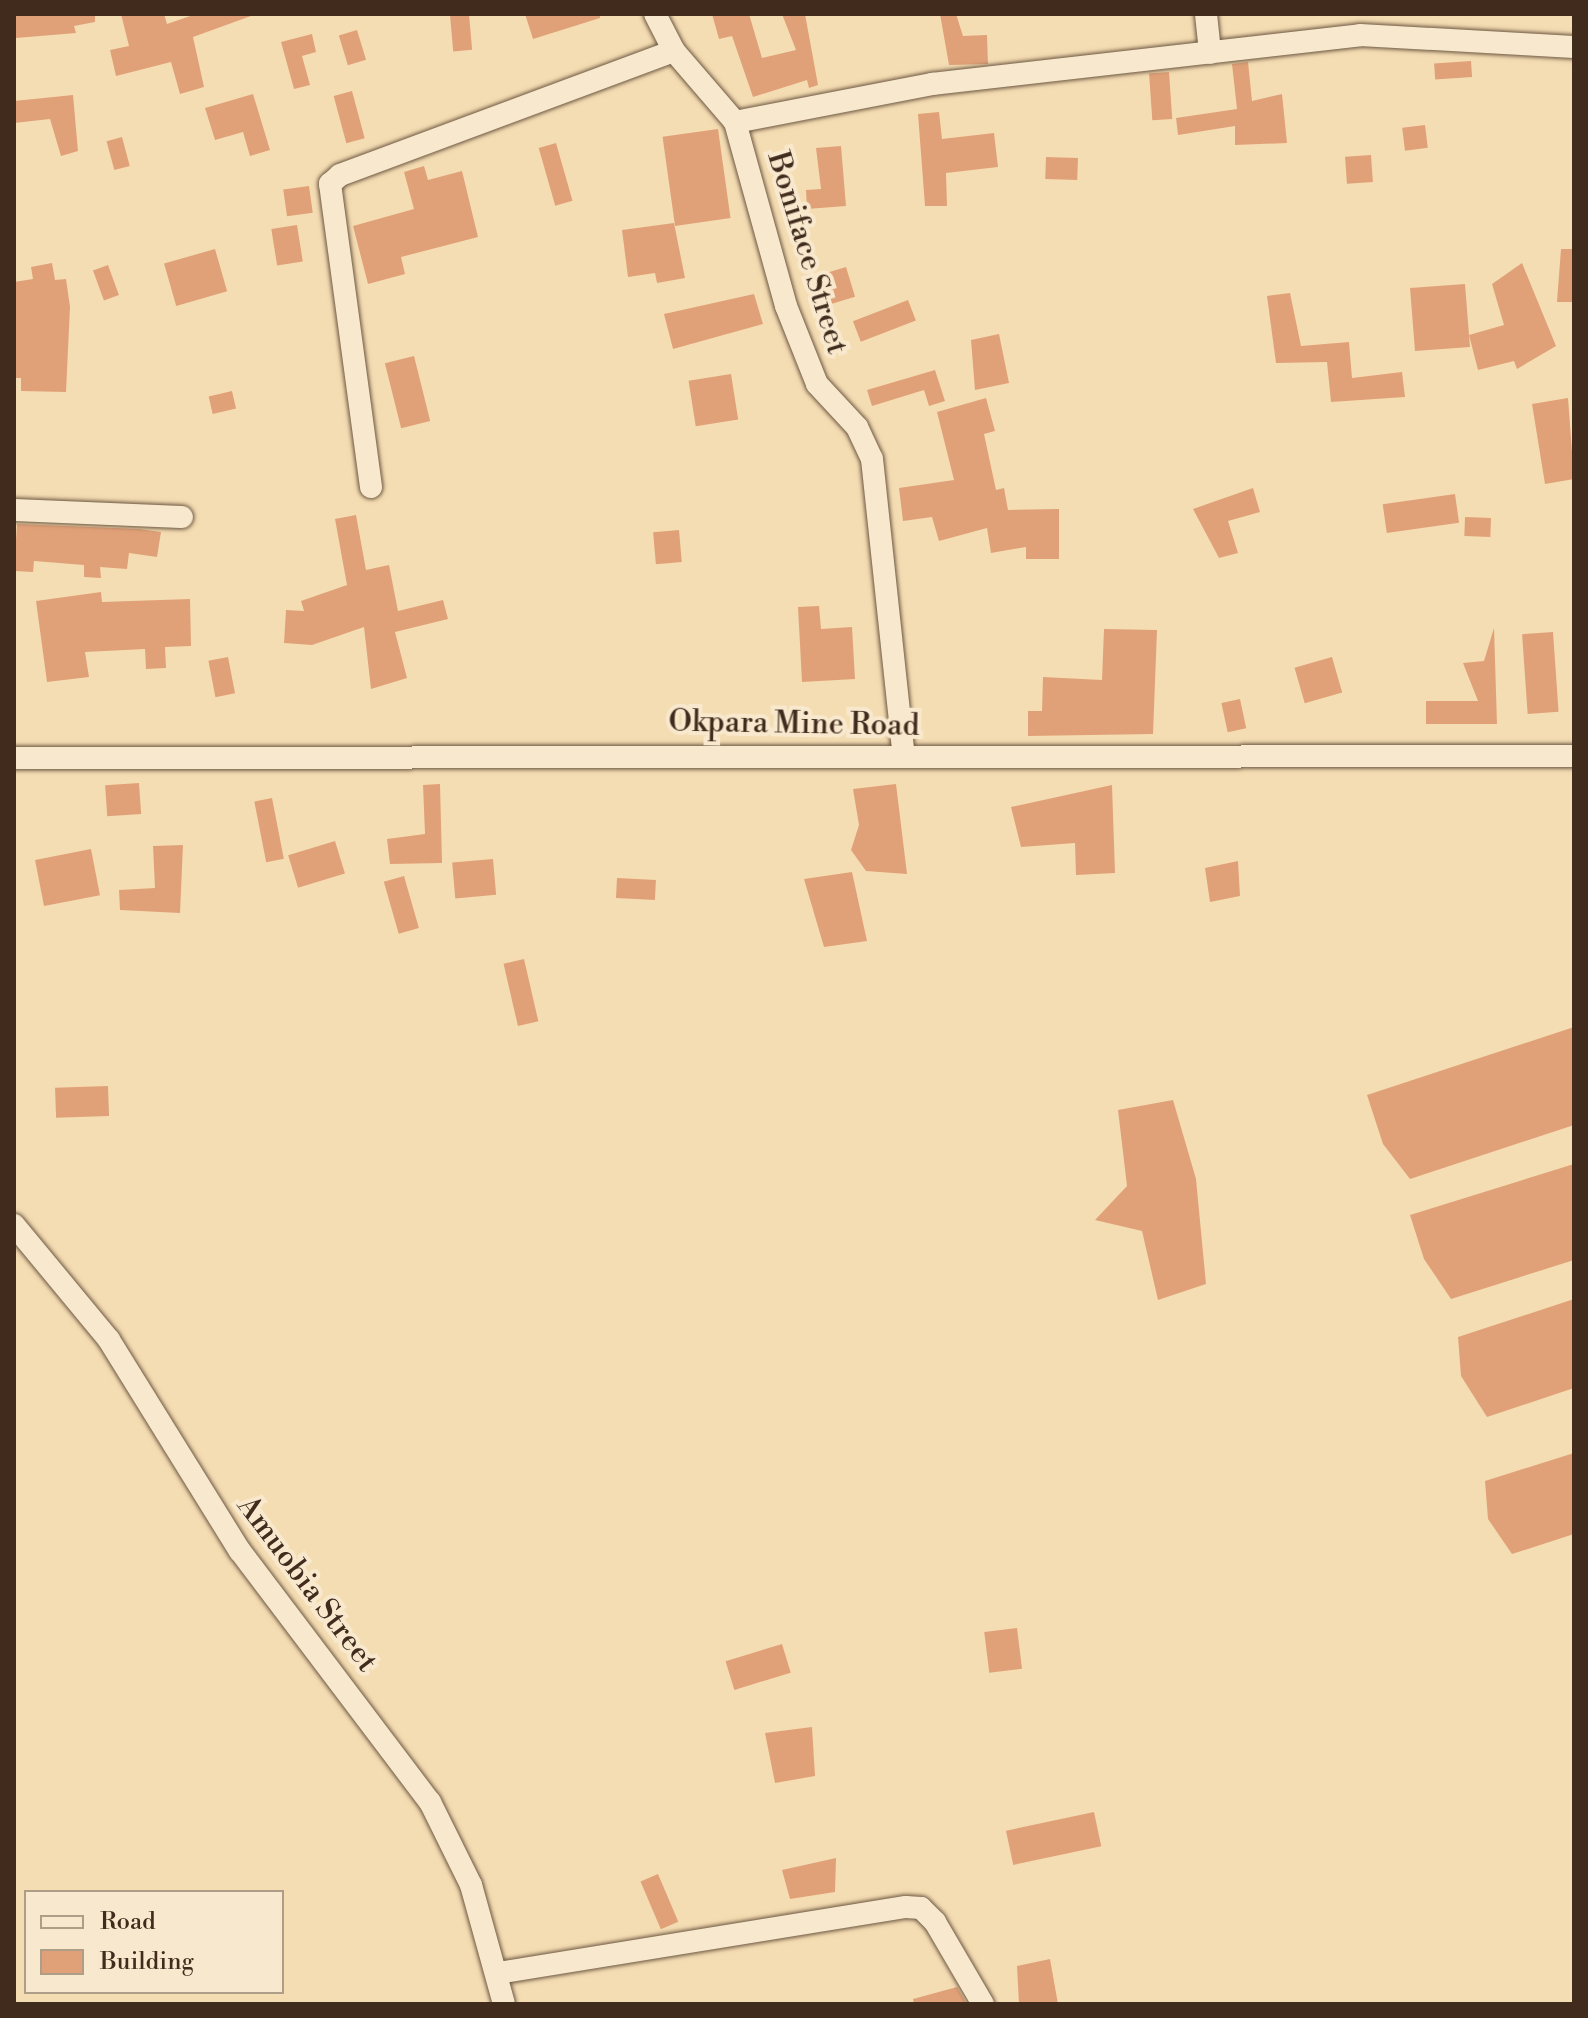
<!DOCTYPE html>
<style>
body{margin:0}
#map{position:relative;width:1588px;height:2018px;overflow:hidden;background:#f5ddb3;font-family:"Libre Bodoni",serif}
div>[style]{position:absolute}
.building>*{inset:0;background:#e1a178;transform-origin:0 0}
.roads{filter:drop-shadow(0 0 2px #6d5842) drop-shadow(0 0 2px #6d5842)}
.minor>*{height:22px;margin:-11px;padding:0 11px;transform-origin:11px;border-radius:11px;background:#f8e9ce}
span{translate:-50% -50%;white-space:nowrap;text-align:center;line-height:1.15;-webkit-text-stroke:8px #f8e9ce;paint-order:stroke}
.street-label{font-size:30px;color:#402b1d}
.frame{position:absolute;inset:0;border:16px solid #402b1d;pointer-events:none}
.legend{position:absolute;left:24px;top:1890px;width:260px;height:104px;box-sizing:border-box;background:#f8e9ce;border:2px solid #ae9d87;margin:0;padding:10px 14px;list-style:none;font-size:24px;color:#402b1d}
.legend li{display:flex;align-items:center;gap:16px;height:40px}
.legend b{width:40px;border:2px solid #ae9d87}
</style>
<div id="map">
<div class="building">
<div style="clip-path:polygon(14px 14px,95px 14px,95px 22px,74px 26px,76px 33px,16px 38px)"></div>
<div style="clip-path:polygon(121px 14px,164px 14px,167px 24px,196px 14px,251px 16px,193px 37px,204px 87px,180px 94px,171px 62px,116px 76px,110px 50px,129px 46px)"></div>
<div style="left:469px;top:14px;width:36px;height:19px;rotate:85deg"></div>
<div style="clip-path:polygon(525px 14px,600px 14px,600px 18px,533px 39px)"></div>
<div style="clip-path:polygon(712px 14px,749px 14px,762px 58px,796px 50px,782px 14px,805px 14px,818px 85px,809px 88px,807px 80px,753px 97px,732px 36px,719px 39px)"></div>
<div style="clip-path:polygon(940px 14px,956px 14px,963px 36px,987px 35px,988px 64px,949px 65px)"></div>
<div style="left:357px;top:30px;width:31px;height:19px;rotate:73deg"></div>
<div style="clip-path:polygon(312px 34px,316px 52px,302px 56px,310px 85px,294px 89px,281px 42px)"></div>
<div style="left:1471px;top:61px;width:16px;height:37px;rotate:86deg"></div>
<div style="clip-path:polygon(1248px 62px,1252px 101px,1282px 94px,1287px 143px,1235px 145px,1235px 126px,1178px 135px,1176px 118px,1237px 109px,1232px 64px)"></div>
<div style="left:1169px;top:72px;width:47px;height:20px;rotate:86deg"></div>
<div style="left:352px;top:91px;width:49px;height:19px;rotate:75deg"></div>
<div style="clip-path:polygon(253px 94px,270px 150px,250px 156px,243px 132px,215px 140px,205px 108px)"></div>
<div style="clip-path:polygon(73px 95px,78px 151px,61px 156px,50px 119px,14px 123px,14px 101px)"></div>
<div style="clip-path:polygon(939px 112px,942px 139px,994px 133px,998px 167px,946px 173px,947px 206px,925px 206px,918px 114px)"></div>
<div style="left:1425px;top:125px;width:23px;height:23px;rotate:83deg"></div>
<div style="left:718px;top:129px;width:90px;height:56px;rotate:82deg"></div>
<div style="left:122px;top:137px;width:30px;height:16px;rotate:75deg"></div>
<div style="left:556px;top:143px;width:60px;height:18px;rotate:74deg"></div>
<div style="clip-path:polygon(841px 146px,846px 206px,807px 209px,806px 190px,821px 189px,816px 148px)"></div>
<div style="left:1371px;top:155px;width:27px;height:26px;rotate:86deg"></div>
<div style="left:1046px;top:157px;width:32px;height:22px;rotate:2deg"></div>
<div style="clip-path:polygon(424px 166px,428px 180px,462px 171px,478px 237px,401px 257px,405px 274px,368px 284px,353px 226px,414px 209px,404px 172px)"></div>
<div style="left:309px;top:186px;width:27px;height:26px;rotate:82deg"></div>
<div style="clip-path:polygon(674px 223px,685px 278px,657px 283px,655px 273px,628px 277px,622px 230px)"></div>
<div style="left:297px;top:225px;width:37px;height:26px;rotate:81deg"></div>
<div style="left:215px;top:249px;width:44px;height:53px;rotate:74deg"></div>
<div style="clip-path:polygon(1561px 249px,1574px 249px,1574px 302px,1557px 302px)"></div>
<div style="clip-path:polygon(52px 263px,55px 280px,66px 279px,70px 307px,66px 392px,21px 391px,21px 378px,14px 378px,14px 282px,33px 279px,31px 267px)"></div>
<div style="clip-path:polygon(1522px 263px,1556px 346px,1517px 369px,1514px 361px,1478px 370px,1469px 335px,1470px 347px,1415px 351px,1410px 288px,1465px 284px,1469px 335px,1504px 325px,1492px 284px)"></div>
<div style="left:108px;top:265px;width:32px;height:16px;rotate:70deg"></div>
<div style="left:846px;top:267px;width:31px;height:31px;rotate:73deg"></div>
<div style="clip-path:polygon(1290px 293px,1301px 346px,1349px 342px,1352px 378px,1402px 372px,1405px 397px,1331px 402px,1327px 362px,1276px 363px,1267px 296px)"></div>
<div style="clip-path:polygon(754px 294px,763px 324px,673px 349px,664px 314px)"></div>
<div style="left:908px;top:300px;width:22px;height:59px;rotate:69deg"></div>
<div style="clip-path:polygon(999px 334px,1009px 383px,975px 390px,971px 340px)"></div>
<div style="left:414px;top:356px;width:67px;height:30px;rotate:76deg"></div>
<div style="clip-path:polygon(935px 370px,945px 401px,929px 406px,924px 390px,872px 406px,867px 390px)"></div>
<div style="left:731px;top:374px;width:46px;height:43px;rotate:81deg"></div>
<div style="left:232px;top:391px;width:18px;height:24px;rotate:77deg"></div>
<div style="clip-path:polygon(986px 398px,995px 431px,984px 434px,996px 490px,1004px 488px,1008px 510px,1059px 509px,1059px 559px,1026px 559px,1026px 547px,991px 553px,987px 528px,939px 541px,932px 517px,903px 521px,899px 488px,954px 480px,937px 412px)"></div>
<div style="clip-path:polygon(1568px 398px,1574px 479px,1545px 484px,1532px 404px)"></div>
<div style="clip-path:polygon(1253px 488px,1260px 512px,1228px 521px,1238px 553px,1219px 558px,1193px 509px)"></div>
<div style="left:1455px;top:494px;width:29px;height:73px;rotate:82deg"></div>
<div style="clip-path:polygon(356px 515px,366px 570px,389px 565px,398px 611px,443px 600px,448px 619px,395px 632px,407px 678px,371px 689px,364px 627px,312px 645px,284px 643px,286px 610px,304px 611px,301px 601px,347px 585px,335px 519px)"></div>
<div style="left:1465px;top:517px;width:26px;height:19px;rotate:2deg"></div>
<div style="clip-path:polygon(17px 524px,139px 529px,161px 532px,157px 557px,129px 553px,127px 569px,100px 567px,101px 578px,84px 577px,84px 565px,34px 561px,33px 572px,14px 571px)"></div>
<div style="left:679px;top:530px;width:32px;height:26px;rotate:85deg"></div>
<div style="clip-path:polygon(101px 592px,102px 602px,190px 599px,191px 646px,165px 647px,166px 668px,146px 669px,145px 649px,85px 652px,89px 677px,47px 682px,36px 601px)"></div>
<div style="clip-path:polygon(819px 606px,821px 629px,852px 627px,855px 679px,802px 682px,798px 607px)"></div>
<div style="clip-path:polygon(1494px 628px,1497px 724px,1426px 724px,1426px 701px,1478px 701px,1463px 663px,1484px 661px)"></div>
<div style="clip-path:polygon(1104px 629px,1157px 630px,1153px 734px,1028px 736px,1028px 711px,1042px 711px,1043px 677px,1102px 680px)"></div>
<div style="left:1553px;top:632px;width:80px;height:31px;rotate:86deg"></div>
<div style="left:228px;top:657px;width:37px;height:20px;rotate:79deg"></div>
<div style="left:1332px;top:657px;width:37px;height:39px;rotate:74deg"></div>
<div style="left:1240px;top:699px;width:30px;height:19px;rotate:78deg"></div>
<div style="left:139px;top:783px;width:31px;height:34px;rotate:86deg"></div>
<div style="clip-path:polygon(440px 784px,442px 863px,390px 864px,387px 839px,425px 834px,423px 785px)"></div>
<div style="clip-path:polygon(896px 784px,907px 874px,866px 871px,851px 850px,859px 825px,853px 789px)"></div>
<div style="clip-path:polygon(1112px 785px,1115px 873px,1076px 875px,1075px 843px,1021px 847px,1011px 807px)"></div>
<div style="left:272px;top:798px;width:62px;height:18px;rotate:79deg"></div>
<div style="left:335px;top:841px;width:34px;height:49px;rotate:73deg"></div>
<div style="clip-path:polygon(183px 845px,180px 913px,120px 910px,119px 890px,155px 888px,153px 846px)"></div>
<div style="left:91px;top:849px;width:47px;height:57px;rotate:79deg"></div>
<div style="left:493px;top:859px;width:36px;height:41px;rotate:85deg"></div>
<div style="clip-path:polygon(1238px 861px,1240px 896px,1210px 902px,1205px 868px)"></div>
<div style="clip-path:polygon(852px 872px,867px 941px,824px 947px,804px 879px)"></div>
<div style="left:404px;top:876px;width:54px;height:21px;rotate:74deg"></div>
<div style="left:617px;top:878px;width:39px;height:20px;rotate:3deg"></div>
<div style="left:524px;top:959px;width:64px;height:21px;rotate:77deg"></div>
<div style="clip-path:polygon(1574px 1027px,1574px 1125px,1410px 1179px,1383px 1144px,1367px 1095px)"></div>
<div style="left:108px;top:1086px;width:30px;height:53px;rotate:88deg"></div>
<div style="clip-path:polygon(1173px 1100px,1196px 1179px,1206px 1284px,1158px 1300px,1142px 1231px,1095px 1220px,1127px 1186px,1118px 1110px)"></div>
<div style="clip-path:polygon(1574px 1164px,1574px 1260px,1451px 1299px,1424px 1259px,1410px 1215px)"></div>
<div style="clip-path:polygon(1574px 1299px,1574px 1388px,1487px 1417px,1461px 1376px,1458px 1337px)"></div>
<div style="clip-path:polygon(1574px 1453px,1574px 1534px,1512px 1554px,1488px 1519px,1485px 1481px)"></div>
<div style="left:1017px;top:1628px;width:41px;height:33px;rotate:83deg"></div>
<div style="left:782px;top:1644px;width:30px;height:59px;rotate:73deg"></div>
<div style="clip-path:polygon(812px 1727px,815px 1776px,775px 1783px,765px 1733px)"></div>
<div style="left:1094px;top:1812px;width:35px;height:90px;rotate:78deg"></div>
<div style="clip-path:polygon(836px 1858px,835px 1892px,790px 1899px,782px 1870px)"></div>
<div style="left:658px;top:1874px;width:52px;height:19px;rotate:67deg"></div>
<div style="clip-path:polygon(1050px 1959px,1058px 2004px,1019px 2004px,1017px 1966px)"></div>
<div style="clip-path:polygon(957px 1987px,967px 2004px,914px 2004px,913px 1999px)"></div>
</div>
<div class="roads">
<div class="minor">
<div style="left:655px;top:14px;width:42px;rotate:62.8deg"></div>
<div style="left:674px;top:51px;width:94px;rotate:49.3deg"></div>
<div style="left:735px;top:122px;width:191px;rotate:74.5deg"></div>
<div style="left:786px;top:306px;width:84px;rotate:68.3deg"></div>
<div style="left:817px;top:384px;width:59px;rotate:47.1deg"></div>
<div style="left:857px;top:427px;width:35px;rotate:65deg"></div>
<div style="left:872px;top:459px;width:299px;rotate:83.9deg"></div>
<div style="left:1206px;top:14px;width:39px;rotate:84deg"></div>
<div style="left:735px;top:122px;width:201px;rotate:-10.9deg"></div>
<div style="left:932px;top:84px;width:431px;rotate:-6.5deg"></div>
<div style="left:1360px;top:35px;width:214px;rotate:3.2deg"></div>
<div style="left:371px;top:487px;width:306px;rotate:-97.7deg"></div>
<div style="left:330px;top:184px;width:13px;rotate:-42deg"></div>
<div style="left:340px;top:175px;width:356px;rotate:-20.4deg"></div>
<div style="left:14px;top:510px;width:168px;rotate:2.4deg"></div>
<div style="left:14px;top:758px;width:1560px;rotate:-0.07deg"></div>
<div style="left:14px;top:1225px;width:149px;rotate:50.4deg"></div>
<div style="left:109px;top:1340px;width:248px;rotate:58.2deg"></div>
<div style="left:240px;top:1551px;width:315px;rotate:52.9deg"></div>
<div style="left:430px;top:1802px;width:93px;rotate:63.7deg"></div>
<div style="left:471px;top:1885px;width:123px;rotate:74.5deg"></div>
<div style="left:498px;top:1973px;width:413px;rotate:-9.2deg"></div>
<div style="left:906px;top:1907px;width:15px;rotate:4deg"></div>
<div style="left:921px;top:1908px;width:20px;rotate:45deg"></div>
<div style="left:935px;top:1922px;width:95px;rotate:59.7deg"></div>
</div>
</div>
<div class="street-label">
<span style="left:807px;top:253px;rotate:73deg">Boniface Street</span>
<span style="left:794px;top:724px;rotate:1deg">Okpara Mine Road</span>
<span style="left:307px;top:1584px;rotate:53deg">Amuobia Street</span>
</div>
<div class="frame"></div>
<ul class="legend">
<li><b style="height:10px;background:#f8e9ce"></b>Road</li>
<li><b style="height:22px;background:#e1a178"></b>Building</li>
</ul>
</div>
